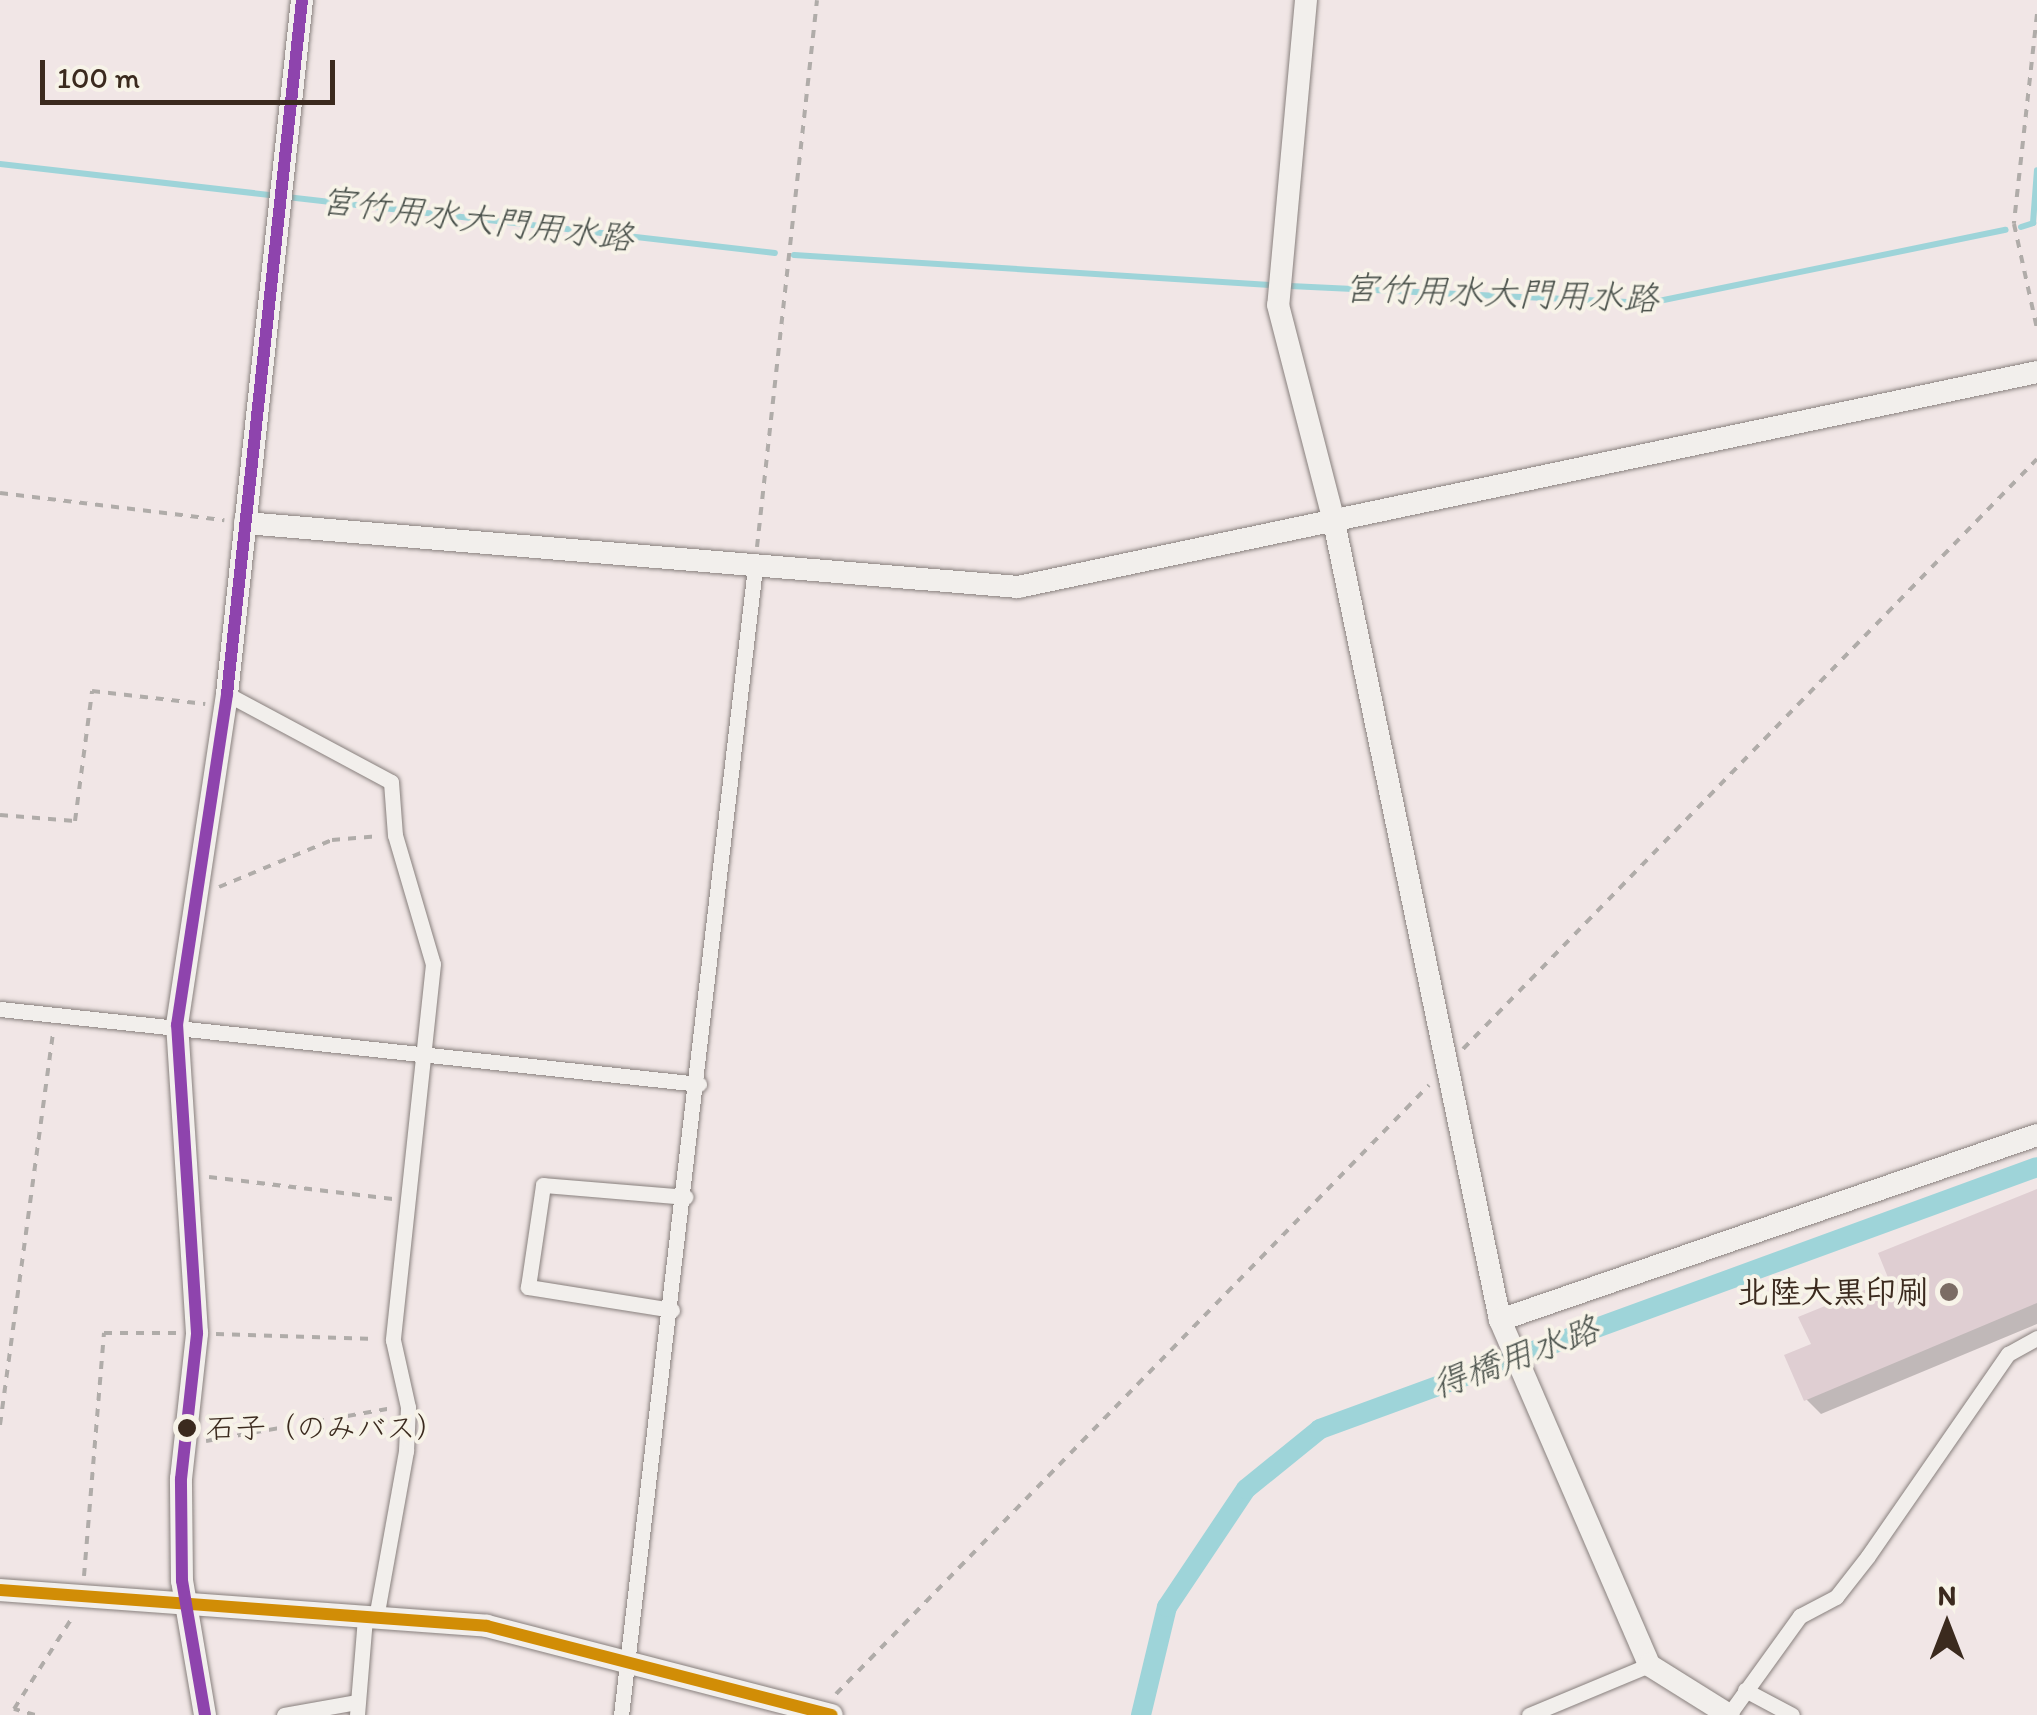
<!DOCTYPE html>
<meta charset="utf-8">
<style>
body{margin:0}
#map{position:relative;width:2037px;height:1715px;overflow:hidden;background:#f1e6e6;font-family:Itim,"Klee One",sans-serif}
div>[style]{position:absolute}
.shadow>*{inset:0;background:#0003}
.stream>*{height:6px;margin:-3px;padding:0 3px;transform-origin:3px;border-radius:3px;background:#9ed4d9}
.canal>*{height:20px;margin:-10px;padding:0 10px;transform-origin:10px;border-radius:10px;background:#9ed4d9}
.building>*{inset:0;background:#dfced2}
.path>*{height:4px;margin-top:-2px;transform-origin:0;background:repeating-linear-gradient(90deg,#b0aca9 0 8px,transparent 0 16px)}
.roads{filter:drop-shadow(0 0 2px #88807d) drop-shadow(0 0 2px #88807d)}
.street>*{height:15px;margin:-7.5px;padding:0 7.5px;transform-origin:7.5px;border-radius:7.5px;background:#f2efec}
.secondary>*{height:22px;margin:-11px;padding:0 11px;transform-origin:11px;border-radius:11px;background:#f2efec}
.bus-1>*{height:12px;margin:-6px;padding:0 6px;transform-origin:6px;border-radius:6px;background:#d18d06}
.bus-2>*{height:12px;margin:-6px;padding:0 6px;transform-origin:6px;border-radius:6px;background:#8e44ad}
.dots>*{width:28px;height:28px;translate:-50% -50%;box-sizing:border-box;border:5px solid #f7f3e8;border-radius:50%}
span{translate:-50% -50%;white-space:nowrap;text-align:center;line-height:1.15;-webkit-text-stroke:8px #f7f3e8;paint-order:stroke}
.bus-label{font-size:30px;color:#3b2a1e}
.left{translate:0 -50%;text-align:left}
.poi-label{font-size:32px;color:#3b2a1e;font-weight:700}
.right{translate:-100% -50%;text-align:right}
.water-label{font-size:35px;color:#4b524c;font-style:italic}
.north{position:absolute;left:1897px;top:1575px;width:100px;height:100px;-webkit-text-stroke:8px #f7f3e8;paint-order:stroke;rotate:0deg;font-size:28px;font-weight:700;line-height:40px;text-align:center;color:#3b2a1e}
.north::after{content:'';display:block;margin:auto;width:35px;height:45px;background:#3b2a1e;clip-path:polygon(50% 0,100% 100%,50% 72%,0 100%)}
.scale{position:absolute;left:40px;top:60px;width:295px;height:45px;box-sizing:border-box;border:5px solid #3b2a1e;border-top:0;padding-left:12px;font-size:30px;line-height:35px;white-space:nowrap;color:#3b2a1e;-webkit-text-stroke:8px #f7f3e8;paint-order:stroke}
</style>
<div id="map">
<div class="shadow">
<div style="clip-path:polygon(2037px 1192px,2037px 1324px,1821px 1414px,1806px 1399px,1814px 1345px,1892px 1281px)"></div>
</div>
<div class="stream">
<div style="left:0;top:164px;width:780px;rotate:6.55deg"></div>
<div style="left:2021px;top:227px;width:13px;rotate:-18deg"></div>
<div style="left:2033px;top:223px;width:53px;rotate:-85.7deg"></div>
<div style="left:794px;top:255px;width:477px;rotate:3.6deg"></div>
<div style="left:1290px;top:286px;width:359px;rotate:2.7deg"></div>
<div style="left:1649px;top:303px;width:364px;rotate:-11.6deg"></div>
</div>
<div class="canal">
<div style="left:1141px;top:1715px;width:111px;rotate:-76.5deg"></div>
<div style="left:1167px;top:1607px;width:142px;rotate:-56.2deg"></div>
<div style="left:1246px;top:1489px;width:95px;rotate:-39deg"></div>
<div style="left:1320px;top:1429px;width:763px;rotate:-20.07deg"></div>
</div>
<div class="building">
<div style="clip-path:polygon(2037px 1189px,2037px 1303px,1804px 1401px,1784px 1355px,1811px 1344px,1798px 1317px,1889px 1280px,1878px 1253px)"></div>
</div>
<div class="path">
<div style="left:2037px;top:14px;width:211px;rotate:96.3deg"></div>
<div style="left:2014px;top:224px;width:107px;rotate:77.6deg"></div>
<div style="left:0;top:493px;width:226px;rotate:6.9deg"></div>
<div style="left:757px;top:547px;width:550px;rotate:-83.74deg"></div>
<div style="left:0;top:815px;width:75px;rotate:4.6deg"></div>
<div style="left:75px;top:821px;width:131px;rotate:-82.5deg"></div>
<div style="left:92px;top:691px;width:114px;rotate:6.6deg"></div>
<div style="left:219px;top:887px;width:122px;rotate:-22.6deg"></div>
<div style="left:332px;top:840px;width:48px;rotate:-4.8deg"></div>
<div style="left:1463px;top:1049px;width:823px;rotate:-45.79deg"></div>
<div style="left:209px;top:1177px;width:185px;rotate:6.8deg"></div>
<div style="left:216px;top:1334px;width:160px;rotate:1.8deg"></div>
<div style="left:0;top:1425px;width:396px;rotate:-82.3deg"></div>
<div style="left:206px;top:1441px;width:191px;rotate:-10deg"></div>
<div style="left:84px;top:1576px;width:244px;rotate:-85.3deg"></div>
<div style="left:104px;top:1333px;width:72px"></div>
<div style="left:836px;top:1694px;width:850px;rotate:-45.76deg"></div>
<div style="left:35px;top:1715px;width:22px;rotate:-164deg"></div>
<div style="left:14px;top:1709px;width:108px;rotate:-57.5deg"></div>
</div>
<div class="roads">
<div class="street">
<div style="left:227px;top:694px;width:186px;rotate:28.2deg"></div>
<div style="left:391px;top:782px;width:53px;rotate:85.7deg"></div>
<div style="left:395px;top:835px;width:134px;rotate:73.6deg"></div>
<div style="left:433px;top:964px;width:378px;rotate:96.1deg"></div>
<div style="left:393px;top:1340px;width:69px;rotate:77.4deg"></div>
<div style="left:408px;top:1407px;width:44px;rotate:92.6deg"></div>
<div style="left:406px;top:1451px;width:169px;rotate:100.2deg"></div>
<div style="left:0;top:1009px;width:703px;rotate:6.12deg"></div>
<div style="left:672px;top:1310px;width:146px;rotate:-170.9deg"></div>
<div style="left:528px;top:1287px;width:103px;rotate:-81.6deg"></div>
<div style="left:543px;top:1185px;width:143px;rotate:4.8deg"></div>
<div style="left:1745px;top:1690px;width:53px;rotate:28deg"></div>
<div style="left:1730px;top:1713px;width:120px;rotate:-54.2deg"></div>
<div style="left:1800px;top:1616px;width:41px;rotate:-27.8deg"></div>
<div style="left:1836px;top:1597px;width:52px;rotate:-52deg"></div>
<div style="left:1868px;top:1556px;width:246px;rotate:-55.3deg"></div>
<div style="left:2008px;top:1354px;width:33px;rotate:-29deg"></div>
<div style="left:284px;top:1715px;width:73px;rotate:-10.2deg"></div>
<div style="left:357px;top:1715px;width:97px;rotate:-85.3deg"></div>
<div style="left:621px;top:1715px;width:1155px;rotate:-83.34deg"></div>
<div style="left:1529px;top:1715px;width:130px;rotate:-22.6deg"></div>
</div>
<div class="secondary">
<div style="left:1306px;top:0;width:306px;rotate:95.2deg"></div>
<div style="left:1278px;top:305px;width:224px;rotate:75.5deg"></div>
<div style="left:1334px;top:522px;width:815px;rotate:78.25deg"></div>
<div style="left:1500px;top:1320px;width:376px;rotate:66.6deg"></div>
<div style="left:1649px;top:1665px;width:94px;rotate:32deg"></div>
<div style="left:245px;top:523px;width:776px;rotate:4.73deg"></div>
<div style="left:1018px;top:587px;width:1041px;rotate:-11.91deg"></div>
<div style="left:1500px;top:1320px;width:568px;rotate:-19.01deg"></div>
<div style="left:0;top:1590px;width:488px;rotate:4.2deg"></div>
<div style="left:487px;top:1626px;width:356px;rotate:14.5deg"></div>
<div style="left:205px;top:1715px;width:136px;rotate:-99.7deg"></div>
<div style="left:182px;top:1581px;width:102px;rotate:-90.6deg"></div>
<div style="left:181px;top:1479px;width:147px;rotate:-83.7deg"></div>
<div style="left:197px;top:1333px;width:309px;rotate:-93.7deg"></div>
<div style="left:177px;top:1025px;width:335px;rotate:-81.4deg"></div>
<div style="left:227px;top:694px;width:698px;rotate:-83.83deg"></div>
</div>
</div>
<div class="bus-1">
<div style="left:0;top:1590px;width:488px;rotate:4.2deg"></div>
<div style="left:487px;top:1626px;width:356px;rotate:14.5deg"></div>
</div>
<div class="bus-2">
<div style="left:205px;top:1715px;width:136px;rotate:-99.7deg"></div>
<div style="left:182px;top:1581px;width:102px;rotate:-90.6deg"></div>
<div style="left:181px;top:1479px;width:147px;rotate:-83.7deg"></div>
<div style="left:197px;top:1333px;width:309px;rotate:-93.7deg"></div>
<div style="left:177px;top:1025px;width:335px;rotate:-81.4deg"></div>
<div style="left:227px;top:694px;width:698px;rotate:-83.83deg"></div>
</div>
<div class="dots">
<div style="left:1949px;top:1292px;background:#7b6c64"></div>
<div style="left:187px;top:1428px;background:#3b2a1e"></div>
</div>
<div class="bus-label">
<span class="left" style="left:206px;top:1428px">石子（のみバス）</span>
</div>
<div class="poi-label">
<span class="right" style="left:1929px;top:1292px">北陸大黒印刷</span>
</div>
<div class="water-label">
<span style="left:477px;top:219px;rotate:7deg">宮竹用水大門用水路</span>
<span style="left:1501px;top:293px;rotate:2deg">宮竹用水大門用水路</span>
<span style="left:1515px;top:1357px;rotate:-20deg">得橋用水路</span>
</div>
<div class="north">N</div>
<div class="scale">100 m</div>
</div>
